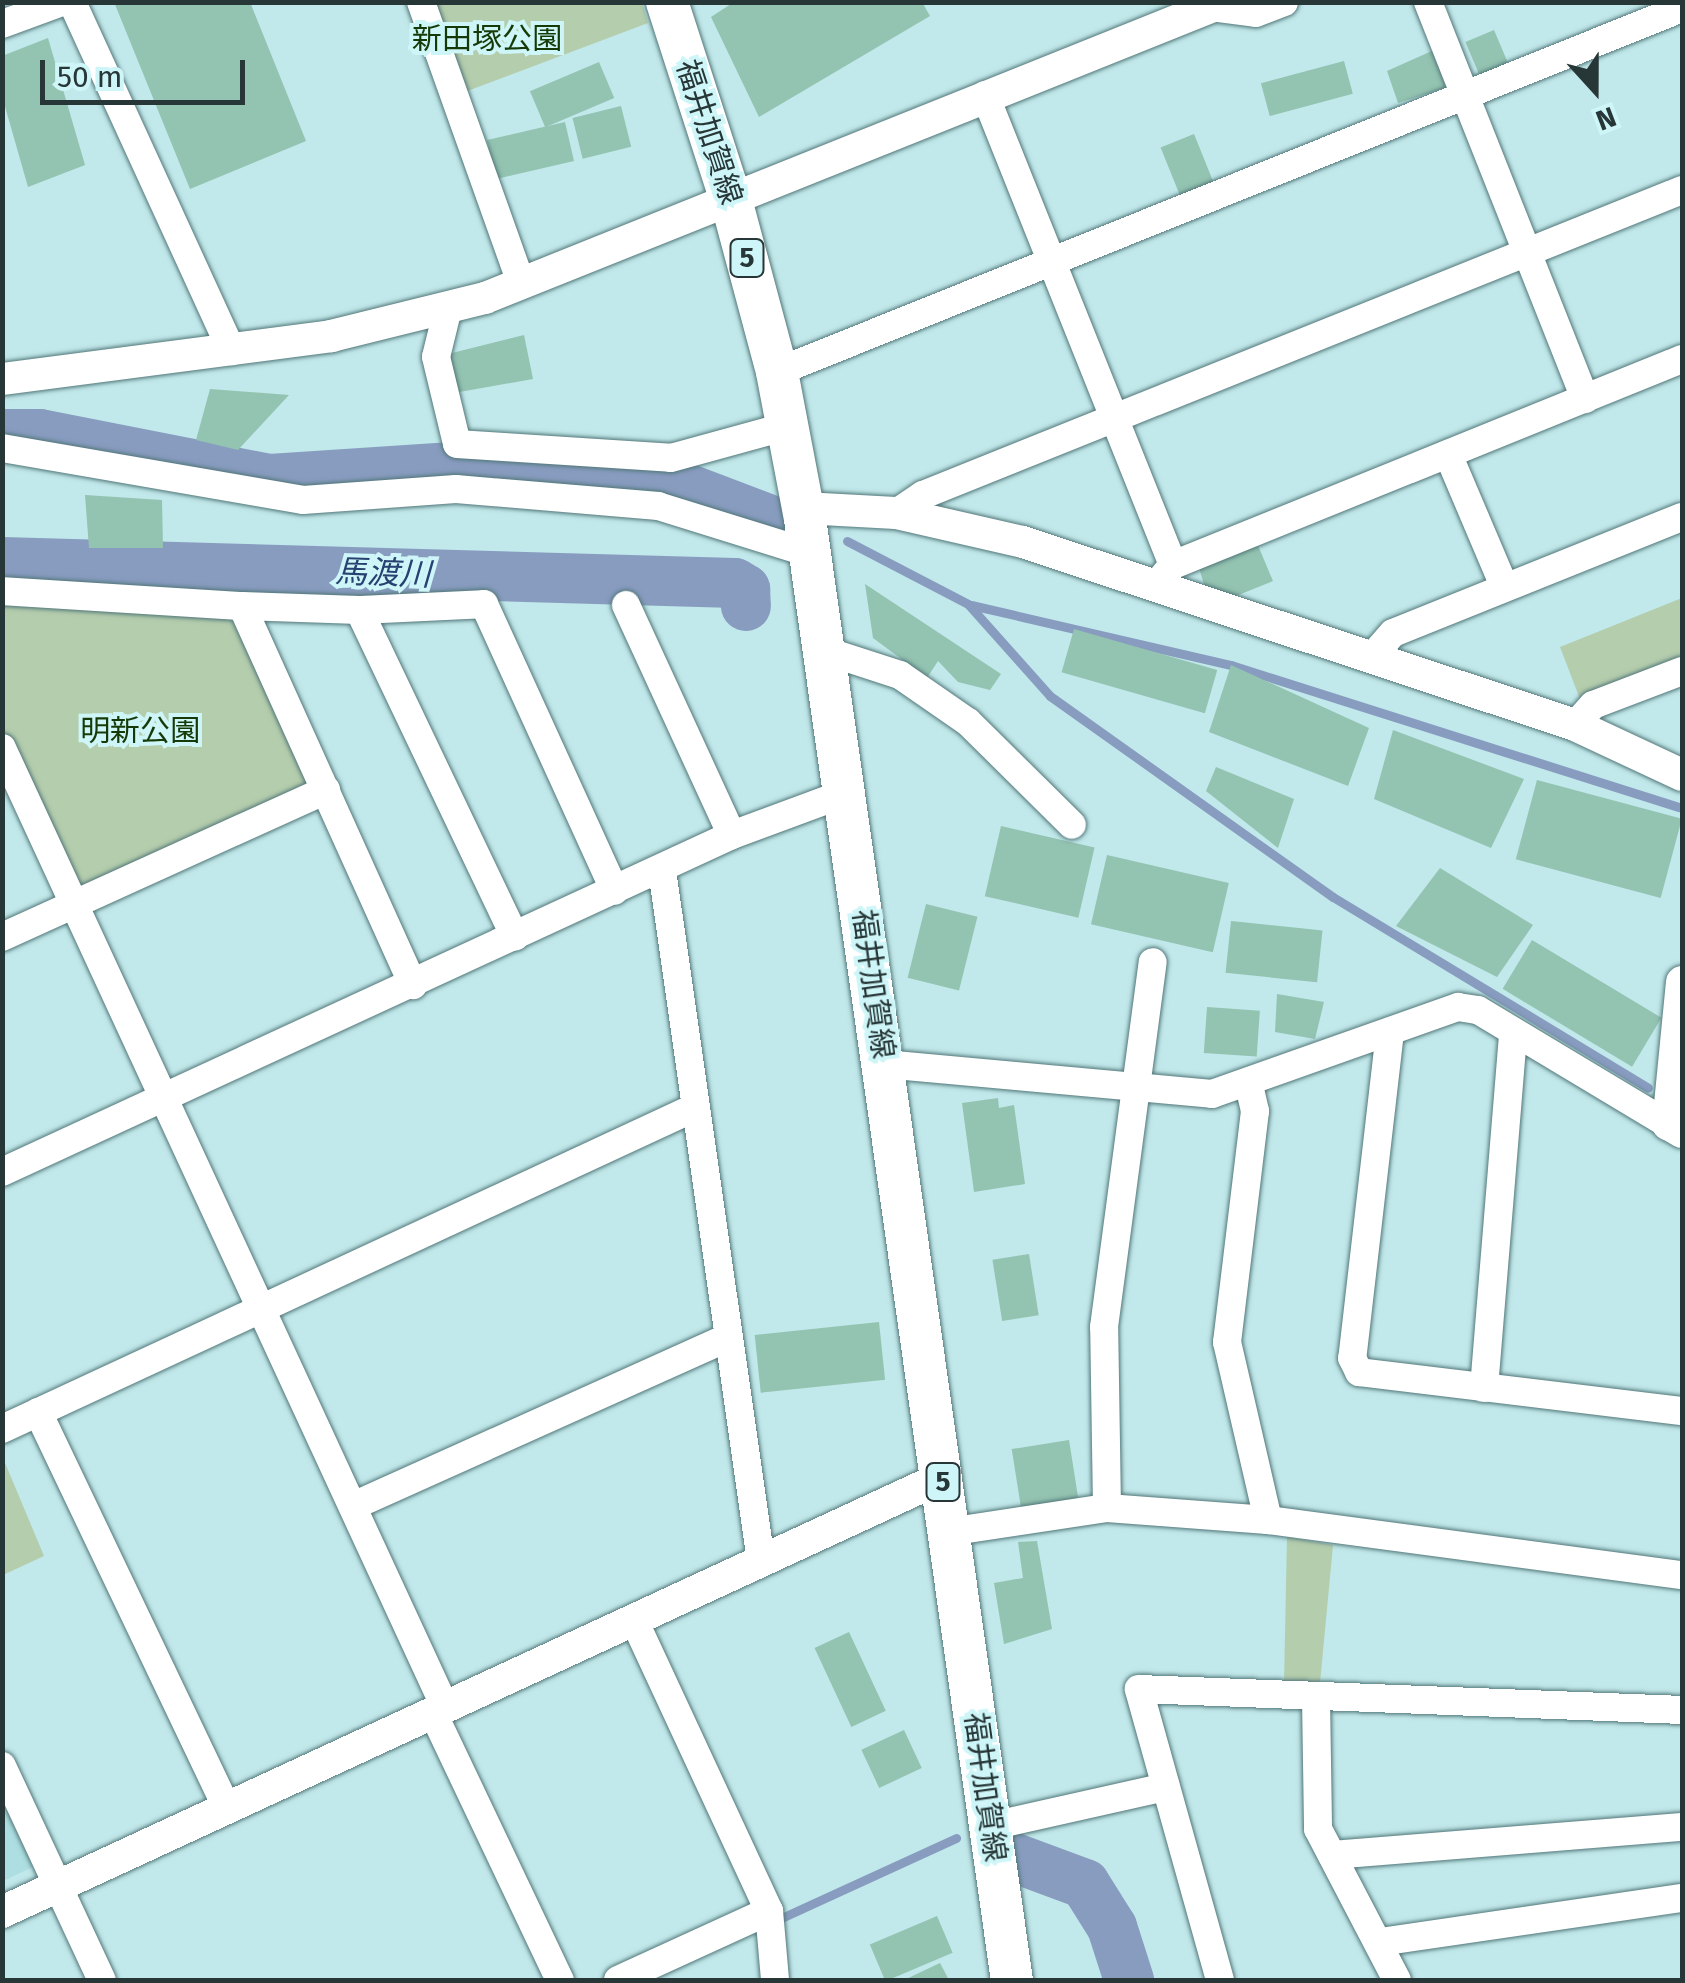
<!DOCTYPE html>
<meta charset="utf-8">
<style>
body{margin:0}
#map{position:relative;width:1685px;height:1983px;overflow:hidden;background:#c1e8ea;font-family:"Fira Sans","Noto Sans JP",sans-serif}
div>[style]{position:absolute}
.built>*{inset:0;background:#addee1}
.green>*{inset:0;background:#b4cdad}
.stream>*{height:9px;margin:-4.5px;padding:0 4.5px;transform-origin:4.5px;border-radius:4.5px;background:#889cc0}
.river>*{height:50px;margin:-25px;padding:0 25px;transform-origin:25px;border-radius:25px;background:#889cc0}
.building>*{inset:0;background:#93c3b1;transform-origin:0 0}
.roads{filter:drop-shadow(0 0 2px #527779) drop-shadow(0 0 2px #527779)}
.minor>*{height:28px;margin:-14px;padding:0 14px;transform-origin:14px;border-radius:14px;background:#fff}
.tertiary>*{height:32px;margin:-16px;padding:0 16px;transform-origin:16px;border-radius:16px;background:#fff}
.primary>*{height:42px;margin:-21px;padding:0 21px;transform-origin:21px;border-radius:21px;background:#fff}
span{translate:-50% -50%;white-space:nowrap;text-align:center;line-height:1.15;-webkit-text-stroke:8px #cef5f7;paint-order:stroke}
.shield-label span{padding:2px 8px;background:#cef5f7;border:2px solid;border-radius:8px;-webkit-text-stroke-width:0}
.shield-label{font-size:28px;color:#273637;font-weight:700}
.park-label{font-size:30px;color:#153a07}
.street-label{font-size:30px;color:#273637}
.water-label{font-size:32px;color:#274171;font-style:italic}
.frame{position:absolute;inset:0;border:5px solid #273637;pointer-events:none}
.north{position:absolute;left:1545px;top:40px;width:100px;height:100px;-webkit-text-stroke:8px #cef5f7;paint-order:stroke;rotate:159deg;font-size:28px;font-weight:700;line-height:40px;text-align:center;color:#273637}
.north::after{content:'';display:block;margin:auto;width:35px;height:45px;background:#273637;clip-path:polygon(50% 0,100% 100%,50% 72%,0 100%)}
.scale{position:absolute;left:40px;top:60px;width:205px;height:45px;box-sizing:border-box;border:5px solid #273637;border-top:0;padding-left:12px;font-size:30px;line-height:35px;white-space:nowrap;color:#273637;-webkit-text-stroke:8px #cef5f7;paint-order:stroke}
</style>
<div id="map">
<div class="built">
<div style="clip-path:polygon(2px 1791px,37px 1865px,3px 1881px,2px 1881px)"></div>
</div>
<div class="green">
<div style="clip-path:polygon(430px 3px,642px 3px,648px 23px,462px 93px)"></div>
<div style="clip-path:polygon(2px 591px,242px 606px,326px 790px,75px 905px,3px 748px)"></div>
<div style="clip-path:polygon(1682px 598px,1682px 659px,1580px 699px,1560px 647px)"></div>
<div style="clip-path:polygon(3px 1458px,44px 1556px,3px 1575px,2px 1575px)"></div>
<div style="clip-path:polygon(1287px 1537px,1333px 1545px,1320px 1683px,1284px 1684px)"></div>
</div>
<div class="stream">
<div style="left:847px;top:541px;width:136px;rotate:27.5deg"></div>
<div style="left:968px;top:604px;width:123px;rotate:48.3deg"></div>
<div style="left:1050px;top:696px;width:347px;rotate:35.4deg"></div>
<div style="left:1333px;top:897px;width:368px;rotate:31.2deg"></div>
<div style="left:971px;top:605px;width:267px;rotate:13deg"></div>
<div style="left:1231px;top:665px;width:470px;rotate:17.6deg"></div>
<div style="left:777px;top:1920px;width:197px;rotate:-24.6deg"></div>
</div>
<div class="river">
<div style="left:2px;top:434px;width:38px"></div>
<div style="left:40px;top:434px;width:234px;rotate:11.1deg"></div>
<div style="left:270px;top:479px;width:240px;rotate:-3.8deg"></div>
<div style="left:509px;top:463px;width:179px;rotate:8deg"></div>
<div style="left:686px;top:488px;width:88px;rotate:20.7deg"></div>
<div style="left:2px;top:562px;width:733px;rotate:1.64deg"></div>
<div style="left:735px;top:583px;width:12px;rotate:31deg"></div>
<div style="left:745px;top:589px;width:17px;rotate:87deg"></div>
<div style="left:1007px;top:1855px;width:83px;rotate:20.4deg"></div>
<div style="left:1085px;top:1884px;width:51px;rotate:57.9deg"></div>
<div style="left:1112px;top:1927px;width:56px;rotate:72.2deg"></div>
</div>
<div class="building">
<div style="clip-path:polygon(114px 2px,250px 2px,306px 141px,190px 189px)"></div>
<div style="clip-path:polygon(734px 2px,922px 2px,930px 16px,759px 117px,711px 17px)"></div>
<div style="left:1494px;top:30px;width:39px;height:31px;rotate:67deg"></div>
<div style="clip-path:polygon(48px 38px,85px 165px,28px 187px,2px 96px,2px 56px)"></div>
<div style="clip-path:polygon(1434px 50px,1448px 87px,1398px 103px,1387px 71px)"></div>
<div style="left:1344px;top:61px;width:34px;height:86px;rotate:75deg"></div>
<div style="left:599px;top:62px;width:39px;height:75px;rotate:67deg"></div>
<div style="left:621px;top:106px;width:42px;height:50px;rotate:76deg"></div>
<div style="left:565px;top:122px;width:40px;height:80px;rotate:77deg"></div>
<div style="left:1194px;top:134px;width:56px;height:36px;rotate:68deg"></div>
<div style="clip-path:polygon(524px 335px,533px 379px,448px 394px,436px 357px)"></div>
<div style="clip-path:polygon(210px 389px,289px 395px,238px 450px,196px 440px)"></div>
<div style="clip-path:polygon(85px 495px,162px 500px,163px 548px,89px 548px)"></div>
<div style="clip-path:polygon(1257px 543px,1273px 581px,1226px 600px,1207px 594px,1199px 568px)"></div>
<div style="clip-path:polygon(865px 584px,1001px 674px,990px 690px,958px 682px,938px 661px,927px 678px,873px 638px)"></div>
<div style="left:1074px;top:629px;width:149px;height:45px;rotate:16deg"></div>
<div style="clip-path:polygon(1231px 665px,1369px 728px,1348px 786px,1209px 732px)"></div>
<div style="clip-path:polygon(1393px 730px,1524px 779px,1491px 848px,1374px 799px)"></div>
<div style="clip-path:polygon(1216px 767px,1294px 799px,1278px 848px,1206px 791px)"></div>
<div style="left:1537px;top:780px;width:150px;height:82px;rotate:15deg"></div>
<div style="left:1001px;top:826px;width:96px;height:72px;rotate:13deg"></div>
<div style="left:1107px;top:855px;width:125px;height:71px;rotate:13deg"></div>
<div style="clip-path:polygon(1440px 868px,1533px 925px,1497px 977px,1396px 926px)"></div>
<div style="left:926px;top:904px;width:53px;height:76px;rotate:14deg"></div>
<div style="left:1231px;top:921px;width:92px;height:52px;rotate:6deg"></div>
<div style="left:1532px;top:940px;width:151px;height:57px;rotate:31deg"></div>
<div style="clip-path:polygon(1277px 994px,1324px 1002px,1315px 1039px,1275px 1032px)"></div>
<div style="left:1207px;top:1007px;width:53px;height:46px;rotate:4deg"></div>
<div style="clip-path:polygon(998px 1098px,999px 1108px,1014px 1105px,1025px 1184px,974px 1192px,962px 1103px)"></div>
<div style="left:1029px;top:1254px;width:62px;height:37px;rotate:81deg"></div>
<div style="left:879px;top:1322px;width:58px;height:125px;rotate:84deg"></div>
<div style="left:1069px;top:1440px;width:64px;height:58px;rotate:81deg"></div>
<div style="clip-path:polygon(1037px 1541px,1052px 1629px,1004px 1644px,994px 1583px,1023px 1578px,1018px 1542px)"></div>
<div style="left:849px;top:1632px;width:87px;height:38px;rotate:65deg"></div>
<div style="left:904px;top:1730px;width:42px;height:47px;rotate:65deg"></div>
<div style="left:937px;top:1916px;width:40px;height:73px;rotate:67deg"></div>
<div style="clip-path:polygon(940px 1963px,949px 1980px,904px 1980px)"></div>
</div>
<div class="roads">
<div class="minor">
<div style="left:72px;top:2px;width:384px;rotate:65.4deg"></div>
<div style="left:421px;top:2px;width:300px;rotate:70.4deg"></div>
<div style="left:1215px;top:2px;width:6px;rotate:129deg"></div>
<div style="left:1211px;top:7px;width:45px;rotate:7.6deg"></div>
<div style="left:1256px;top:13px;width:30px;rotate:-21deg"></div>
<div style="left:1428px;top:2px;width:427px;rotate:68.4deg"></div>
<div style="left:2px;top:24px;width:64px;rotate:-20.1deg"></div>
<div style="left:985px;top:95px;width:506px;rotate:68.2deg"></div>
<div style="left:448px;top:308px;width:50px;rotate:103.8deg"></div>
<div style="left:436px;top:357px;width:89px;rotate:76.4deg"></div>
<div style="left:457px;top:444px;width:214px;rotate:3.7deg"></div>
<div style="left:671px;top:458px;width:120px;rotate:-15.4deg"></div>
<div style="left:777px;top:372px;width:975px;rotate:-21.91deg"></div>
<div style="left:2px;top:448px;width:305px;rotate:9.8deg"></div>
<div style="left:303px;top:500px;width:153px;rotate:-4.1deg"></div>
<div style="left:456px;top:489px;width:203px;rotate:4.8deg"></div>
<div style="left:658px;top:506px;width:158px;rotate:17.3deg"></div>
<div style="left:1448px;top:454px;width:143px;rotate:67deg"></div>
<div style="left:896px;top:513px;width:32px;rotate:-34deg"></div>
<div style="left:923px;top:495px;width:818px;rotate:-21.89deg"></div>
<div style="left:1156px;top:585px;width:26px;rotate:-50deg"></div>
<div style="left:1173px;top:565px;width:549px;rotate:-22.03deg"></div>
<div style="left:2px;top:591px;width:240px;rotate:3.6deg"></div>
<div style="left:242px;top:606px;width:416px;rotate:65.7deg"></div>
<div style="left:626px;top:605px;width:253px;rotate:65.3deg"></div>
<div style="left:242px;top:606px;width:117px;rotate:2deg"></div>
<div style="left:359px;top:610px;width:125px;rotate:-2.7deg"></div>
<div style="left:484px;top:604px;width:315px;rotate:65.5deg"></div>
<div style="left:359px;top:610px;width:362px;rotate:64.5deg"></div>
<div style="left:826px;top:651px;width:78px;rotate:18deg"></div>
<div style="left:900px;top:675px;width:83px;rotate:34.7deg"></div>
<div style="left:968px;top:722px;width:146px;rotate:44.7deg"></div>
<div style="left:1371px;top:658px;width:33px;rotate:-49deg"></div>
<div style="left:1393px;top:633px;width:311px;rotate:-21.9deg"></div>
<div style="left:1575px;top:725px;width:27px;rotate:-48deg"></div>
<div style="left:1593px;top:705px;width:95px;rotate:-20.9deg"></div>
<div style="left:2px;top:748px;width:1056px;rotate:65.21deg"></div>
<div style="left:662px;top:870px;width:698px;rotate:81.85deg"></div>
<div style="left:2px;top:937px;width:356px;rotate:-24.4deg"></div>
<div style="left:1390px;top:1032px;width:328px;rotate:96.6deg"></div>
<div style="left:1352px;top:1358px;width:16px;rotate:63deg"></div>
<div style="left:1359px;top:1372px;width:325px;rotate:6.9deg"></div>
<div style="left:884px;top:1064px;width:329px;rotate:5.2deg"></div>
<div style="left:1212px;top:1094px;width:261px;rotate:-19.5deg"></div>
<div style="left:1458px;top:1007px;width:20px;rotate:9deg"></div>
<div style="left:1478px;top:1010px;width:222px;rotate:31deg"></div>
<div style="left:1249px;top:1085px;width:27px;rotate:77deg"></div>
<div style="left:1255px;top:1111px;width:233px;rotate:96.9deg"></div>
<div style="left:1227px;top:1342px;width:183px;rotate:77deg"></div>
<div style="left:2px;top:1172px;width:804px;rotate:-24.78deg"></div>
<div style="left:732px;top:835px;width:124px;rotate:-20.3deg"></div>
<div style="left:1484px;top:1388px;width:357px;rotate:-85.3deg"></div>
<div style="left:38px;top:1412px;width:439px;rotate:64.5deg"></div>
<div style="left:2px;top:1429px;width:765px;rotate:-24.89deg"></div>
<div style="left:353px;top:1506px;width:412px;rotate:-24.2deg"></div>
<div style="left:1107px;top:1508px;width:181px;rotate:-90.9deg"></div>
<div style="left:1104px;top:1327px;width:368px;rotate:-82.4deg"></div>
<div style="left:948px;top:1532px;width:161px;rotate:-8.6deg"></div>
<div style="left:1107px;top:1508px;width:161px;rotate:4.3deg"></div>
<div style="left:1268px;top:1520px;width:418px;rotate:7.6deg"></div>
<div style="left:634px;top:1620px;width:321px;rotate:65.1deg"></div>
<div style="left:769px;top:1911px;width:69px;rotate:85deg"></div>
<div style="left:1316px;top:1698px;width:131px;rotate:89.1deg"></div>
<div style="left:1318px;top:1829px;width:170px;rotate:62.4deg"></div>
<div style="left:433px;top:1713px;width:296px;rotate:64.6deg"></div>
<div style="left:2px;top:1766px;width:236px;rotate:65deg"></div>
<div style="left:991px;top:1826px;width:179px;rotate:-12.6deg"></div>
<div style="left:1332px;top:1855px;width:351px;rotate:-4.6deg"></div>
<div style="left:1380px;top:1942px;width:305px;rotate:-8.3deg"></div>
<div style="left:618px;top:1980px;width:166px;rotate:-24.6deg"></div>
<div style="left:1220px;top:1980px;width:302px;rotate:-105.6deg"></div>
<div style="left:1139px;top:1689px;width:543px;rotate:2.21deg"></div>
</div>
<div class="tertiary">
<div style="left:2px;top:379px;width:332px;rotate:-7.4deg"></div>
<div style="left:331px;top:336px;width:159px;rotate:-13.9deg"></div>
<div style="left:485px;top:298px;width:795px;rotate:-21.85deg"></div>
<div style="left:803px;top:508px;width:93px;rotate:3.1deg"></div>
<div style="left:896px;top:513px;width:130px;rotate:12.9deg"></div>
<div style="left:1023px;top:542px;width:582px;rotate:18.34deg"></div>
<div style="left:1575px;top:725px;width:118px;rotate:25deg"></div>
<div style="left:1682px;top:982px;width:143px;rotate:95.6deg"></div>
<div style="left:1668px;top:1124px;width:16px;rotate:30deg"></div>
<div style="left:2px;top:1912px;width:1037px;rotate:-24.81deg"></div>
</div>
<div class="primary">
<div style="left:667px;top:2px;width:208px;rotate:72.1deg"></div>
<div style="left:731px;top:200px;width:178px;rotate:75deg"></div>
<div style="left:777px;top:372px;width:150px;rotate:79.2deg"></div>
<div style="left:805px;top:519px;width:1476px;rotate:81.94deg"></div>
</div>
</div>
<div class="shield-label">
<span style="left:747px;top:258px">5</span>
<span style="left:943px;top:1482px">5</span>
</div>
<div class="park-label">
<span style="left:487px;top:39px">新田塚公園</span>
<span style="left:140px;top:731px">明新公園</span>
</div>
<div class="street-label">
<span style="left:709px;top:132px;rotate:72deg">福井加賀線</span>
<span style="left:873px;top:984px;rotate:82deg">福井加賀線</span>
<span style="left:985px;top:1787px;rotate:82deg">福井加賀線</span>
</div>
<div class="water-label">
<span style="left:383px;top:573px;rotate:2deg">馬渡川</span>
</div>
<div class="frame"></div>
<div class="north">N</div>
<div class="scale">50 m</div>
</div>
